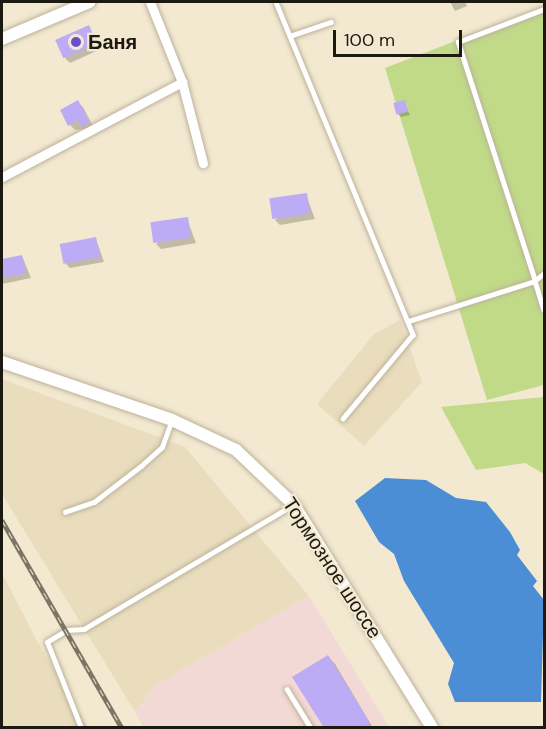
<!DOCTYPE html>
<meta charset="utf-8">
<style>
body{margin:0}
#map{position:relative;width:546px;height:729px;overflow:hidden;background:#f3e9d1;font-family:"DM Sans",sans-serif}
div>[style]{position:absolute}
.commercial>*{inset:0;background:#f3d9d5}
.built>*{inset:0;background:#eaddbe}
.green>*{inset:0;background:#c1da88}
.water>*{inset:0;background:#4c8ed6}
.shadow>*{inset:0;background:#0003}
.building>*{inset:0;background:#bcacf5;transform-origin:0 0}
.roads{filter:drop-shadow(0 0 2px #bcb29b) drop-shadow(0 0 2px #bcb29b)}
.service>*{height:4.5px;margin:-2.25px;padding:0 2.25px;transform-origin:2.25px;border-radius:2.25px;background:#fff}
.minor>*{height:9px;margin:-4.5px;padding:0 4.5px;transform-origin:4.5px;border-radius:4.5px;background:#fff}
.tertiary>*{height:12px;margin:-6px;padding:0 6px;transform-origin:6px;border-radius:6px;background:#fff}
.rail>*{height:4.5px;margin-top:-2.25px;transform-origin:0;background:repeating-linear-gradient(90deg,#f3e9d1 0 7px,#7b7565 0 14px);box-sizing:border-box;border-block:2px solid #7b7565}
.dots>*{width:16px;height:16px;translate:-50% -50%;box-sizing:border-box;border:3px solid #f3e9d1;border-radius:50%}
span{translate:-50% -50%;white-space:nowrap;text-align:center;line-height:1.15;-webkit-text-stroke:4.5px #f3e9d1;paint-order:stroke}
.poi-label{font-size:20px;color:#1c1910;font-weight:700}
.left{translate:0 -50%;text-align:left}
.street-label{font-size:20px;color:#1c1910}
.frame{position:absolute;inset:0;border:3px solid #1c1910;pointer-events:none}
.scale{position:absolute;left:333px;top:30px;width:129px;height:27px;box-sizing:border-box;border:3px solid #1c1910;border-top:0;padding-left:8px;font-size:18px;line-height:21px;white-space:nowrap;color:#1c1910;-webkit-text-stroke:4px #f3e9d1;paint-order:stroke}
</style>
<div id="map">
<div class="commercial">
<div style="clip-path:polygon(309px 596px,389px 727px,143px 727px,135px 712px,155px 685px)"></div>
</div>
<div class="built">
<div style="clip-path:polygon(400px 320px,422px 382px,364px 446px,317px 404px,374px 334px)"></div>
<div style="clip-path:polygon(2px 379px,185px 447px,309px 596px,155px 685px,135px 712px,2px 494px)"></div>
<div style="clip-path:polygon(2px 573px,37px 641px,88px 727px,2px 727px)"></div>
</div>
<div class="green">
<div style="clip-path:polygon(544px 7px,544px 385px,487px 400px,385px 68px)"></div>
<div style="clip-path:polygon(544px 397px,544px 474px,525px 463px,476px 470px,441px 407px)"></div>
</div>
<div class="water">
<div style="clip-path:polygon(385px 478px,426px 480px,456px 498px,486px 502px,510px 532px,520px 550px,517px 555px,537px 581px,533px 586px,544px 600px,541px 702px,455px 702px,448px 684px,454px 663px,404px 581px,394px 554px,379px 542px,355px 501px)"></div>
</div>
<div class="shadow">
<div style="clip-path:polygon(450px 2px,465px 2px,467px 6px,455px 11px)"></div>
<div style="clip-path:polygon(88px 27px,101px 49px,70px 63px,65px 58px)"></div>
<div style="clip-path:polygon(77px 102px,83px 107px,94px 128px,75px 130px,70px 125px)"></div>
<div style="clip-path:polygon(404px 102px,410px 115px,401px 117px,397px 113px)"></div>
<div style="clip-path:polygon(306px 195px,315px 219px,280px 225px,275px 220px)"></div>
<div style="clip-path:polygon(187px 219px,196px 243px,161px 249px,156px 244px)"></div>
<div style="clip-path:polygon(96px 239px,104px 262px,70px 268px,65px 263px)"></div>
<div style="clip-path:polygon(22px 256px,31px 278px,2px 284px,2px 261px)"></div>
<div style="clip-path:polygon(328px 657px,335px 664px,373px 728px,325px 728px)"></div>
</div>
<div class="building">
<div style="left:89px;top:25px;width:20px;height:37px;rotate:66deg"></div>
<div style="clip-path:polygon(78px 100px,90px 123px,82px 127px,78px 120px,68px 126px,60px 110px)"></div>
<div style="left:405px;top:100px;width:12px;height:12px;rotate:76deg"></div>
<div style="left:307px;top:193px;width:21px;height:38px;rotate:82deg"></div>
<div style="left:188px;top:217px;width:21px;height:38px;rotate:82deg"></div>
<div style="left:96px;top:237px;width:20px;height:37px;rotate:79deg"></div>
<div style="clip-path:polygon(22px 255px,26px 273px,2px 278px,2px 259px)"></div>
<div style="clip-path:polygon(328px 655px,370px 723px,363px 728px,324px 728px,292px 677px)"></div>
</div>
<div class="roads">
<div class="service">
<div style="left:276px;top:2px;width:360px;rotate:67.6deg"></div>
<div style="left:413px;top:335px;width:109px;rotate:129.8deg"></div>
<div style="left:290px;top:36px;width:43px;rotate:-18.9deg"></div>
<div style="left:544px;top:274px;width:11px;rotate:142deg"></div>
<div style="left:535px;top:281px;width:30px;rotate:73deg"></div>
<div style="left:409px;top:321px;width:132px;rotate:-17.6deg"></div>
<div style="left:535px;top:281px;width:251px;rotate:-107.9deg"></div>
<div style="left:458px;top:42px;width:92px;rotate:-21deg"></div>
<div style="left:65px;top:512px;width:31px;rotate:-19deg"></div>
<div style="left:94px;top:502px;width:59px;rotate:-37.5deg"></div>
<div style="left:141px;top:466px;width:28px;rotate:-42deg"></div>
<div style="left:162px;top:447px;width:27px;rotate:-70deg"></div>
<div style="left:287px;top:689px;width:46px;rotate:58.4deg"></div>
<div style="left:81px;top:728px;width:92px;rotate:-111.6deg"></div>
<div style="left:47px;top:642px;width:23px;rotate:-31deg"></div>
<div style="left:67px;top:630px;width:17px;rotate:-3deg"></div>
<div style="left:84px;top:629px;width:241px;rotate:-30.7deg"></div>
</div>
<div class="minor">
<div style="left:150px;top:2px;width:86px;rotate:68.2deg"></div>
<div style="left:182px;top:82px;width:84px;rotate:75.5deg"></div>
<div style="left:2px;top:177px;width:204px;rotate:-27.8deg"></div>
</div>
<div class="tertiary">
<div style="left:2px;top:39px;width:95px;rotate:-23deg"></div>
<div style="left:2px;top:362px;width:180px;rotate:18.8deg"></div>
<div style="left:172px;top:420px;width:71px;rotate:25.1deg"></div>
<div style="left:236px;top:450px;width:80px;rotate:43.5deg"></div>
<div style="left:294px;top:505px;width:262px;rotate:58.2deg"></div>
</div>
</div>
<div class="rail">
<div style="left:2px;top:520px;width:240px;rotate:60deg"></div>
</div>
<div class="dots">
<div style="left:76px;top:42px;background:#684ec8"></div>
</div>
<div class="poi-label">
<span class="left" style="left:88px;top:42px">Баня</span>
</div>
<div class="street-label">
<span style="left:332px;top:568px;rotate:57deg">Тормозное шоссе</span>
</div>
<div class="frame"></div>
<div class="scale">100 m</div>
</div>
